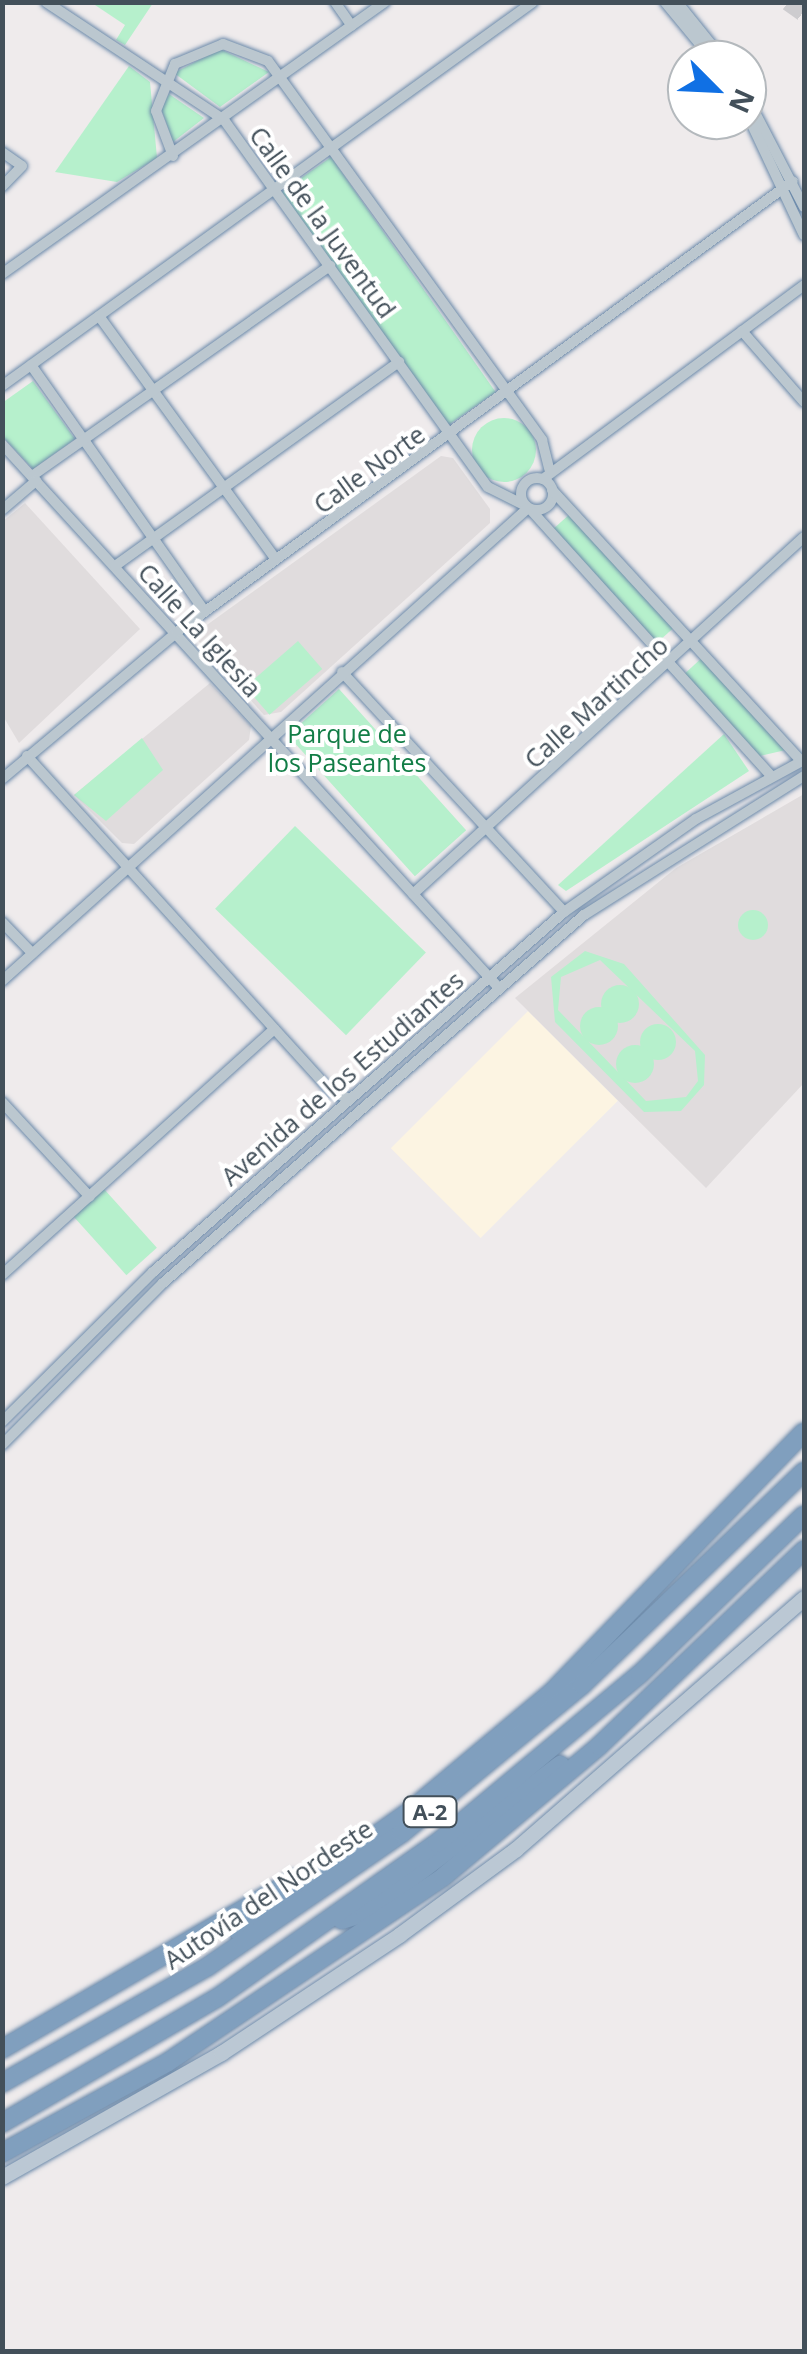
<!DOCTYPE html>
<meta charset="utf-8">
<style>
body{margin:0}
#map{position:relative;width:807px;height:2354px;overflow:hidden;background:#efebec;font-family:"Open Sans",sans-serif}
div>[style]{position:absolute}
.commercial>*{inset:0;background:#fcf4e2;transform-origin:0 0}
.education>*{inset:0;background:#e0dcdd}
.green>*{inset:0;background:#b6f0cc;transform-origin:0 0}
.round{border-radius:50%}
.motorway-tunnel>*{height:18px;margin-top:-9px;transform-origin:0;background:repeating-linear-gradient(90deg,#cdcccf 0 18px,transparent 0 27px)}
.roads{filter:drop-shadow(0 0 2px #6c8aaa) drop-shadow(0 0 2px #6c8aaa)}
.minor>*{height:10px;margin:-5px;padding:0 5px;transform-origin:5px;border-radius:5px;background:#bbc7cf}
.minor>.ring{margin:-5px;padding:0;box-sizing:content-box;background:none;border:10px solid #bbc7cf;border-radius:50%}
.secondary>*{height:15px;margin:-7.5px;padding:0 7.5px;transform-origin:7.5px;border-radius:7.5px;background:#bbc8d4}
.motorway>*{height:18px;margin:-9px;padding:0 9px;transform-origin:9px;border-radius:9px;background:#809fbe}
span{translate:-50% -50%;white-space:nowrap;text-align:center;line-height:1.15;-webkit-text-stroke:8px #fff;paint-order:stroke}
.shield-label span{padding:2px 8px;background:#fff;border:2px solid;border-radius:8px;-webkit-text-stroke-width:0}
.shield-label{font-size:22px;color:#43505a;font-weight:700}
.street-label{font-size:25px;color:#43505a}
.park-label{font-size:25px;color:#127d46}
.frame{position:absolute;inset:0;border:5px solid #43505a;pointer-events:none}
.north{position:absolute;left:667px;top:40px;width:100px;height:100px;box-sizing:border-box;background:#fff;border:2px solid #b4b9bd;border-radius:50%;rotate:114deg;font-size:28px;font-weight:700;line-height:40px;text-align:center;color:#43505a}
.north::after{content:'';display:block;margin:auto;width:35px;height:45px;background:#1070e4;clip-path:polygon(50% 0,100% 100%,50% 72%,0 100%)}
</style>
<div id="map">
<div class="commercial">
<div style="left:528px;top:1011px;width:127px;height:194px;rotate:45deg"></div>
</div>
<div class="education">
<div style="clip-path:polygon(441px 456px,453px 458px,490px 509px,490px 523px,281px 712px,264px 715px,193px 635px)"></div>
<div style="clip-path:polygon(25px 503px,140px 629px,19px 743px,3px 716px,2px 522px)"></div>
<div style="clip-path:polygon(210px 683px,251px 726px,249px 740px,134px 844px,122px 843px,74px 795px)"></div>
<div style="clip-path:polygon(804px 794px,804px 1083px,706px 1188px,515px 998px,676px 868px)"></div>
</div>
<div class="green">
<div style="clip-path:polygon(92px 3px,153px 3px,125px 45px,116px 40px,125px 25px)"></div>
<div style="clip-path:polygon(220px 49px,269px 72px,220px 107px,174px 73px)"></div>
<div style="clip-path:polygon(129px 66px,150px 82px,157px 158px,117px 182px,55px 172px)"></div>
<div style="clip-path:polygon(169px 94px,204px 118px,173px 142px,161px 108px)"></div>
<div style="left:331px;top:157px;width:287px;height:61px;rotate:55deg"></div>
<div style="clip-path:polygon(33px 381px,75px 439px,33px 469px,3px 437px,2px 403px)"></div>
<div class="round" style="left:472px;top:418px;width:64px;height:64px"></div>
<div style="left:571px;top:513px;width:154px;height:24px;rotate:48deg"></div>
<div style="left:298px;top:641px;width:37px;height:70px;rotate:49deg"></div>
<div style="clip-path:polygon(705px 655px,790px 749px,755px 757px,681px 677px)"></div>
<div style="left:339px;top:689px;width:190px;height:69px;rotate:48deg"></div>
<div style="clip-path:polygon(724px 734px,749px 771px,566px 891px,558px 885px)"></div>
<div style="clip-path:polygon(142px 738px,163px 770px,106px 821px,74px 795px)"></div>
<div style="left:295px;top:826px;width:182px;height:115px;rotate:44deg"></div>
<div class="round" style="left:738px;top:910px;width:30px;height:30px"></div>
<div style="clip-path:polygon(evenodd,585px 951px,624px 964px,705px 1055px,704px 1085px,681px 1111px,644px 1112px,555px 1022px,551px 977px,585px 951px,600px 960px,695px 1051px,698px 1081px,686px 1097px,646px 1101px,558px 1010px,561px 977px,600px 960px)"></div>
<div class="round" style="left:601px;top:985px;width:38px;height:38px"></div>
<div class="round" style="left:580px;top:1007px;width:38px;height:38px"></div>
<div class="round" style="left:640px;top:1024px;width:36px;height:36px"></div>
<div class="round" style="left:616px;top:1045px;width:38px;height:38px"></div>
<div style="left:104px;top:1189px;width:79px;height:41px;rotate:48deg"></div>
</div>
<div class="motorway-tunnel">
<div style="left:788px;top:2px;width:19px;rotate:35deg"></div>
</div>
<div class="roads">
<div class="minor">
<div style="left:46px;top:2px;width:214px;rotate:33.5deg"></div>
<div style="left:224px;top:120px;width:452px;rotate:54.3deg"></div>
<div style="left:488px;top:487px;width:42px;rotate:26.6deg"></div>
<div style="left:335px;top:2px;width:29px;rotate:55deg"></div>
<div style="left:665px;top:2px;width:75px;rotate:50.4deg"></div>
<div style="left:677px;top:2px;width:75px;rotate:51deg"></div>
<div style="left:747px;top:97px;width:124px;rotate:62.6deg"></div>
<div style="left:747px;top:114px;width:134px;rotate:64.8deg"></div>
<div style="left:2px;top:152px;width:24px;rotate:35deg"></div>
<div style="left:22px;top:166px;width:29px;rotate:134deg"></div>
<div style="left:173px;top:156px;width:48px;rotate:-110.7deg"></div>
<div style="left:156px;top:111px;width:51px;rotate:-68deg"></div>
<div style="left:175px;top:64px;width:52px;rotate:-22.6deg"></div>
<div style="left:223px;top:44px;width:48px;rotate:20.7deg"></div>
<div style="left:268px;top:61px;width:468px;rotate:54.1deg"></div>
<div style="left:542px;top:440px;width:30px;rotate:76deg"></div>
<div style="left:2px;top:274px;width:470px;rotate:-35.4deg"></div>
<div style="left:99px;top:316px;width:301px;rotate:54deg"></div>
<div style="left:742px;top:331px;width:94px;rotate:48.9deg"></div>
<div style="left:31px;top:365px;width:302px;rotate:54.8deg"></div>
<div style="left:2px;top:386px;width:655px;rotate:-35.87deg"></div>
<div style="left:2px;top:444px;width:737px;rotate:47.59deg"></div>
<div style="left:32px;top:476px;width:365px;rotate:-35.2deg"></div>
<div class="ring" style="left:521px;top:478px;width:22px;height:22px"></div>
<div style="left:543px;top:479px;width:325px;rotate:-36.6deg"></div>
<div style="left:552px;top:490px;width:369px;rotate:47.4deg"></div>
<div style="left:530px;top:509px;width:360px;rotate:47.9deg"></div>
<div style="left:2px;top:510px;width:45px;rotate:-40.5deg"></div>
<div style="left:115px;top:566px;width:350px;rotate:-35.7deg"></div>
<div style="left:342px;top:672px;width:327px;rotate:47.2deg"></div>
<div style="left:27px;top:756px;width:454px;rotate:47.8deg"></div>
<div style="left:332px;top:1092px;width:19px;rotate:21deg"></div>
<div style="left:2px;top:779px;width:229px;rotate:-40deg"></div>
<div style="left:177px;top:632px;width:763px;rotate:-36.21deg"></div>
<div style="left:413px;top:894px;width:529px;rotate:-42.4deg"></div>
<div style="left:2px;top:922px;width:43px;rotate:45.9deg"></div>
<div style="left:2px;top:981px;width:707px;rotate:-41.96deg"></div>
<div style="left:2px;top:1102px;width:129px;rotate:47.2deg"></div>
<div style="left:2px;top:1275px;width:367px;rotate:-42.1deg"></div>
<div style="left:2px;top:1422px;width:213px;rotate:-44.8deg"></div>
<div style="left:153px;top:1272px;width:546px;rotate:-41.22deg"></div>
<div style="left:564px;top:912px;width:161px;rotate:-35.2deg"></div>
<div style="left:696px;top:819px;width:123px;rotate:-28.6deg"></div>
<div style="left:2px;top:1445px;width:228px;rotate:-45.2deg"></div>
<div style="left:163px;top:1283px;width:559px;rotate:-41.16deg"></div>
<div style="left:584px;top:915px;width:260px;rotate:-32.3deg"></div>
</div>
<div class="secondary">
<div style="left:2px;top:2177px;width:252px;rotate:-29.5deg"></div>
<div style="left:221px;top:2053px;width:214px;rotate:-33.5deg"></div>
<div style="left:399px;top:1935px;width:145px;rotate:-36.3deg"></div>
<div style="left:516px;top:1849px;width:382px;rotate:-41.1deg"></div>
</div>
<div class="motorway">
<div style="left:342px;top:1920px;width:24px;rotate:-17deg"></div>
<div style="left:365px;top:1913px;width:245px;rotate:-37.2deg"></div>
<div style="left:239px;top:1932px;width:211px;rotate:-35.3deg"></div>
<div style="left:411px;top:1810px;width:182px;rotate:-39.9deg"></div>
<div style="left:551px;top:1693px;width:363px;rotate:-45.9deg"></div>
<div style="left:2px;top:2049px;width:339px;rotate:-30.1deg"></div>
<div style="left:2px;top:2083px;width:236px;rotate:-29.5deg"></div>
<div style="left:207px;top:1967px;width:237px;rotate:-34.5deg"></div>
<div style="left:402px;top:1833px;width:233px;rotate:-39.4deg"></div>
<div style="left:582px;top:1685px;width:308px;rotate:-43.9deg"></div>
<div style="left:2px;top:2123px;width:249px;rotate:-30.2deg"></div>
<div style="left:217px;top:1998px;width:269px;rotate:-35.2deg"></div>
<div style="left:437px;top:1843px;width:264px;rotate:-39.8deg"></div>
<div style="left:640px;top:1674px;width:228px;rotate:-44.1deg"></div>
<div style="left:2px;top:2153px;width:189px;rotate:-28.7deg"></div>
<div style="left:168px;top:2062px;width:331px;rotate:-33.9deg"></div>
<div style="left:443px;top:1877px;width:204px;rotate:-40deg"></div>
<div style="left:599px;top:1746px;width:284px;rotate:-43.7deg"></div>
</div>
</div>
<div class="shield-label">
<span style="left:430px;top:1812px">A-2</span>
</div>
<div class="street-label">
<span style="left:323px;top:222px;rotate:54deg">Calle de la Juventud</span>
<span style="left:369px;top:469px;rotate:-36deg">Calle Norte</span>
<span style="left:200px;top:630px;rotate:48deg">Calle La Iglesia</span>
<span style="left:596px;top:702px;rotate:-42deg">Calle Martincho</span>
<span style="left:342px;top:1078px;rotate:-41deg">Avenida de los Estudiantes</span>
<span style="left:268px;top:1894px;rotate:-34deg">Autovía del Nordeste</span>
</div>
<div class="park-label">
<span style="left:347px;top:748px">Parque de<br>los Paseantes</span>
</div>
<div class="frame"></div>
<div class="north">N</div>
</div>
